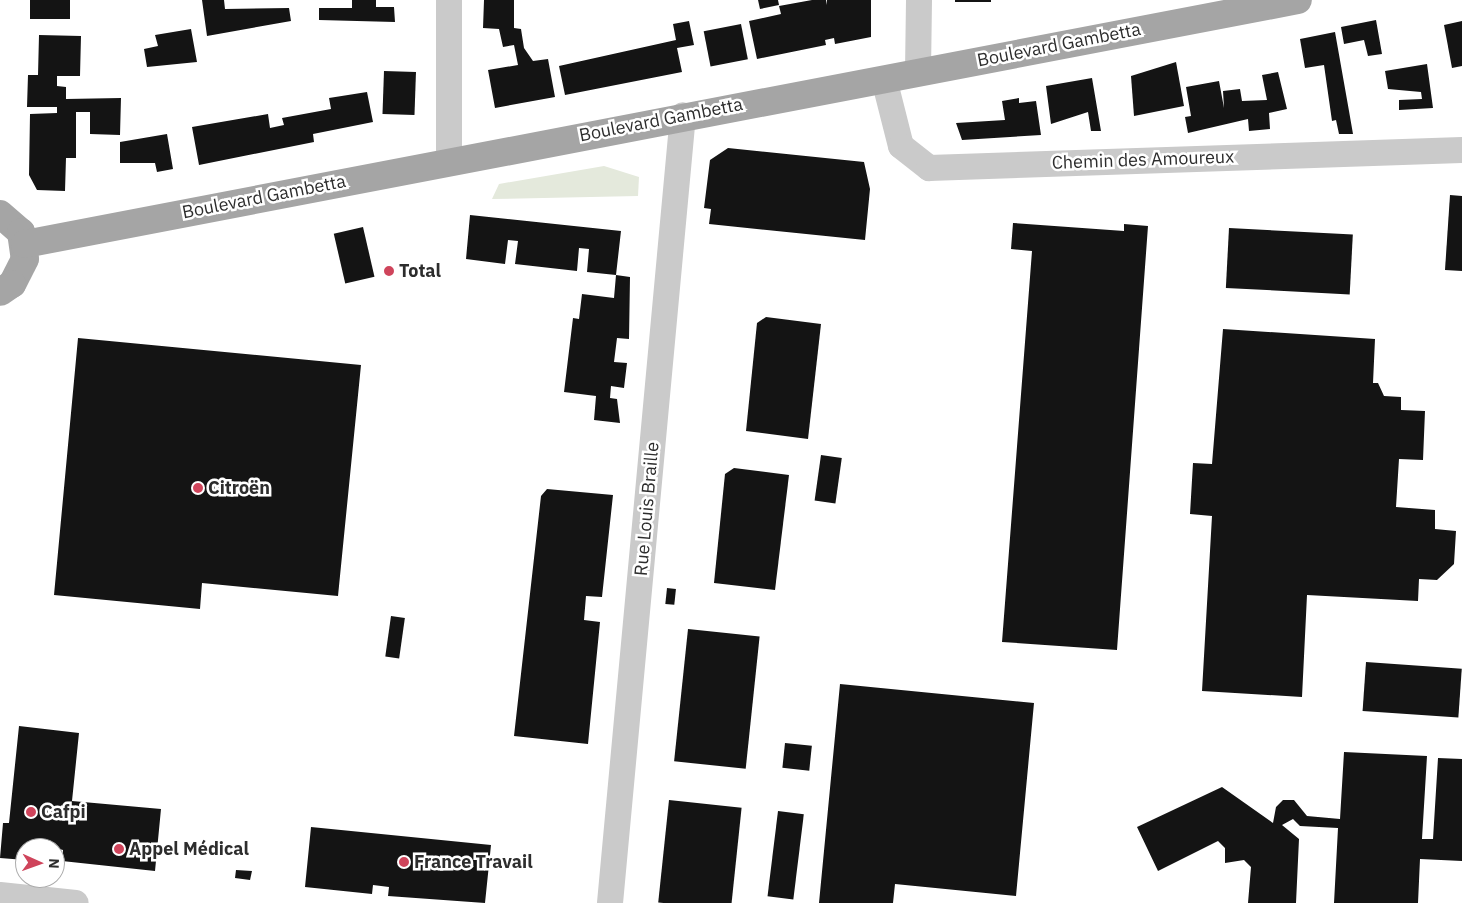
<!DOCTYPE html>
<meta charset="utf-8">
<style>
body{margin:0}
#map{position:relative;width:1462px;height:903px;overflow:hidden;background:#fff;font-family:"IBM Plex Sans",sans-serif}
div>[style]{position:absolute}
.green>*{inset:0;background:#e4e9dc}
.building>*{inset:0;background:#141414;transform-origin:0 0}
.minor>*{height:26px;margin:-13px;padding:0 13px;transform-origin:13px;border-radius:13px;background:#cacaca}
.major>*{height:28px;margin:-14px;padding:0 14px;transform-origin:14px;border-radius:14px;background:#a5a5a5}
.dots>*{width:14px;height:14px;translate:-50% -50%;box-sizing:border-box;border:2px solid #fff;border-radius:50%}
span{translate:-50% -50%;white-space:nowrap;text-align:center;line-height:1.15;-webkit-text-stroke:5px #fff;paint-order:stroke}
.street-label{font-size:18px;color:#2d2d2d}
.poi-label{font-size:18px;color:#2d2d2d;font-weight:700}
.left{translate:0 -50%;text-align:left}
.north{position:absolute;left:15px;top:838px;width:50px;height:50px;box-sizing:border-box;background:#fff;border:1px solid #ababab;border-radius:50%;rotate:92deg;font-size:14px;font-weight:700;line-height:20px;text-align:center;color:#2d2d2d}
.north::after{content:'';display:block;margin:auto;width:18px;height:22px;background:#cf445b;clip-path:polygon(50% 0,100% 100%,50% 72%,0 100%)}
</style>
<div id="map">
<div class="green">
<div style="clip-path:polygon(604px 166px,639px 177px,638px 196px,492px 199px,499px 184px)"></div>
</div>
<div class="building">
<div style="left:30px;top:0;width:40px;height:19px"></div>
<div style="clip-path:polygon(202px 0,224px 0,225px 9px,289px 8px,291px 21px,207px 36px)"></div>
<div style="clip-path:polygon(352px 0,376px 0,376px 7px,394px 7px,395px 22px,319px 20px,319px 8px,352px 8px)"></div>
<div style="clip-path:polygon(484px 0,514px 0,514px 28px,521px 29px,524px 48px,533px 61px,548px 59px,555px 97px,495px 108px,488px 70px,518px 65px,514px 45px,503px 47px,499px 29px,483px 28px)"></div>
<div style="clip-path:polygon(758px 0,778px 0,779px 5px,760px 9px)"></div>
<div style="clip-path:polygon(812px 0,826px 0,827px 5px,827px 0,871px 0,871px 37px,835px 44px,834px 38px,825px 40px,826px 45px,757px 59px,749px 21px,781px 14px,779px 6px)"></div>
<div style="left:955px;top:0;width:36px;height:2px"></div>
<div style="clip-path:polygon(1376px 20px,1382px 54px,1368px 56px,1364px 40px,1344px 44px,1341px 27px)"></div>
<div style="clip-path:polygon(689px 21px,694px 45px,677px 48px,682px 72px,565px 95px,559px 66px,676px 40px,673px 24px)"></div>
<div style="clip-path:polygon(1462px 21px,1462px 66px,1452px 68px,1444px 25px)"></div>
<div style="left:741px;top:24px;width:36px;height:38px;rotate:79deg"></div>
<div style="clip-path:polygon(191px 29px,197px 62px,147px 67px,144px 49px,158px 46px,155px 35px)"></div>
<div style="clip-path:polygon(1335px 32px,1349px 111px,1353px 134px,1339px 134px,1336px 120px,1332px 121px,1324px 65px,1305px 68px,1300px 39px)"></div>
<div style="clip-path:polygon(39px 35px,81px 36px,80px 76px,57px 76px,57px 86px,66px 87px,66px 99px,121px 98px,120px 135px,90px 134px,90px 112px,76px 112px,76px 158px,66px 158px,65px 191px,37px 190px,29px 175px,30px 114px,57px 113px,57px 107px,27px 107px,28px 75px,38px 75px)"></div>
<div style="clip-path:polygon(1176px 62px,1184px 106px,1134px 116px,1131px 76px)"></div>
<div style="clip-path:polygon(1427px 64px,1433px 108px,1399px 110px,1399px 100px,1422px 99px,1421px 92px,1388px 89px,1385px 71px)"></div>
<div style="left:384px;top:71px;width:32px;height:43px;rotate:2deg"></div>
<div style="clip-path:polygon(1278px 72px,1287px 109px,1269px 113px,1270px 129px,1249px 131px,1248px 119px,1188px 133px,1185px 117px,1191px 116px,1186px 87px,1219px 81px,1224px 108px,1223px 91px,1240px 89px,1242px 101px,1267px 100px,1262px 75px)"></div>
<div style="clip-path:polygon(1092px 78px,1101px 131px,1091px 131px,1088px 112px,1051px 124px,1046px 86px)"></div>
<div style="clip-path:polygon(367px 92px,373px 122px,313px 134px,314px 142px,199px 165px,192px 127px,268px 114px,270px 128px,284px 125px,282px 118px,331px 109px,329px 98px)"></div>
<div style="clip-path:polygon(1019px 98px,1019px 103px,1036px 101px,1041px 135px,962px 140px,956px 123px,1005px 120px,1002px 101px)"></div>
<div style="clip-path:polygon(167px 134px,173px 169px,157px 172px,155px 163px,120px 163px,120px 142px)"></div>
<div style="clip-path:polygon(728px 148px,864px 162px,870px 189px,865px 240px,709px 224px,711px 209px,704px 208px,710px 160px)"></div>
<div style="clip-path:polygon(1450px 195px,1462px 196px,1462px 271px,1445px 270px)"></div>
<div style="clip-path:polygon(470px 215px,621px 231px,616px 275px,587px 272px,589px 249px,579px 248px,577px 271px,515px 264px,518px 241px,508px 240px,505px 264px,466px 259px)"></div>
<div style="clip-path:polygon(1013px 223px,1124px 231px,1124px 224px,1148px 226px,1117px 650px,1002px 642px,1032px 251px,1011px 249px)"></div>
<div style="left:363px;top:227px;width:51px;height:30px;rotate:77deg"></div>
<div style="left:1229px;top:228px;width:124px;height:60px;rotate:3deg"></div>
<div style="clip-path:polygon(616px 275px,630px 277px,629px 339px,617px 338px,614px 362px,627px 363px,624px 388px,611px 386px,610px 398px,617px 399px,620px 423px,594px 420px,596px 396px,564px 392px,573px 318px,579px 319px,582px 294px,614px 298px)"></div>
<div style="clip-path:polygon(766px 317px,821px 324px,808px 439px,746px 431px,757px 323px)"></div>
<div style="clip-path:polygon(1223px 329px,1375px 339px,1373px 383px,1378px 383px,1384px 396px,1401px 397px,1401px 410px,1425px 411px,1423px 460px,1399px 459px,1396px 507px,1435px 510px,1435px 529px,1456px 531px,1454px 564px,1437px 580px,1419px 579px,1418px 601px,1307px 595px,1302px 697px,1202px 691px,1212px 516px,1190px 514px,1193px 463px,1212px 464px)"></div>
<div style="clip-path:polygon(78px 338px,361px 365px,338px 596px,202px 583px,200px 609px,54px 595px)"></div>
<div style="left:821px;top:455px;width:21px;height:46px;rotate:8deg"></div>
<div style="clip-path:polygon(734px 468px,789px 475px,775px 590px,714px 583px,725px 474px)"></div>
<div style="clip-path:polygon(547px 489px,613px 495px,602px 597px,586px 596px,584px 620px,600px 622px,588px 744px,514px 736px,541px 496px)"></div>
<div style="left:667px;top:588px;width:9px;height:16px;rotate:6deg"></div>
<div style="left:391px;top:616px;width:14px;height:41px;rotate:8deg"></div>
<div style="left:688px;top:629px;width:72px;height:133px;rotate:6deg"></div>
<div style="left:1366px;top:662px;width:96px;height:49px;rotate:4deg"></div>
<div style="clip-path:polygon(840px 684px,1034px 703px,1016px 896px,895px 884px,893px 903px,819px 903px)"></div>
<div style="clip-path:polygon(19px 726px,79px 733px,72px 801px,161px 809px,155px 871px,62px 861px,63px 850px,55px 848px,25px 848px,25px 860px,0 858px,3px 823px,9px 823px)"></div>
<div style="left:785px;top:743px;width:27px;height:25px;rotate:6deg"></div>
<div style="clip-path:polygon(1344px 752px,1427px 756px,1422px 839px,1433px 839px,1438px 758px,1462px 759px,1462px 861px,1420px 859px,1418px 903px,1334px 903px,1338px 828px,1300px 826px,1293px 819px,1282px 825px,1299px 839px,1296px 903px,1248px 903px,1251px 867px,1244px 860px,1225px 863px,1225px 848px,1218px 841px,1158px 871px,1137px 827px,1222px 787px,1273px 823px,1276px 807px,1283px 800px,1294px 800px,1307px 816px,1340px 819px)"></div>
<div style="left:669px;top:800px;width:73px;height:103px;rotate:6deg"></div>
<div style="left:778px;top:811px;width:26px;height:86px;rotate:7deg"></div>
<div style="clip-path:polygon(311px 827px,491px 845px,485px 903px,388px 896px,389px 887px,373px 885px,372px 894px,305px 887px)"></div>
<div style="clip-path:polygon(236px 870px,252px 871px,250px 880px,235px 878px)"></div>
</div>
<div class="minor">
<div style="left:449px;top:0;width:161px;rotate:90deg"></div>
<div style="left:918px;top:72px;width:72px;rotate:-89.2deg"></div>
<div style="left:884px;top:79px;width:69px;rotate:75.8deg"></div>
<div style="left:901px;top:146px;width:36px;rotate:38deg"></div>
<div style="left:929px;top:168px;width:533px;rotate:-1.93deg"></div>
<div style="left:0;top:895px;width:76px;rotate:6deg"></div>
<div style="left:610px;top:903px;width:791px;rotate:-84.71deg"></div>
</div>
<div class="major">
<div style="left:0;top:214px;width:28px;rotate:41deg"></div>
<div style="left:21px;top:232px;width:27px;rotate:82deg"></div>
<div style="left:25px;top:259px;width:28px;rotate:117deg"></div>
<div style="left:12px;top:284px;width:14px;rotate:146deg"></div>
<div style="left:25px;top:244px;width:1296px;rotate:-10.85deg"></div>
</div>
<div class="dots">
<div style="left:389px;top:271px;background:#cf445b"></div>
<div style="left:198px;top:488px;background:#cf445b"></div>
<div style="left:31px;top:812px;background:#cf445b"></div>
<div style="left:119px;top:849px;background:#cf445b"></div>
<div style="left:404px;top:862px;background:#cf445b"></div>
</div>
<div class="street-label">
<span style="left:1059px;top:45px;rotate:-11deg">Boulevard Gambetta</span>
<span style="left:661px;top:120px;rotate:-11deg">Boulevard Gambetta</span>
<span style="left:1143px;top:160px;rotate:-2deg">Chemin des Amoureux</span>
<span style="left:264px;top:197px;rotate:-11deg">Boulevard Gambetta</span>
<span style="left:647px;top:509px;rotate:-85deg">Rue Louis Braille</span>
</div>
<div class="poi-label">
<span class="left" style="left:399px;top:271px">Total</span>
<span class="left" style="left:208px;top:488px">Citroën</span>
<span class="left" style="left:41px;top:812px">Cafpi</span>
<span class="left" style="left:129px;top:849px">Appel Médical</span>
<span class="left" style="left:414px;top:862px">France Travail</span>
</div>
<div class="north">N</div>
</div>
